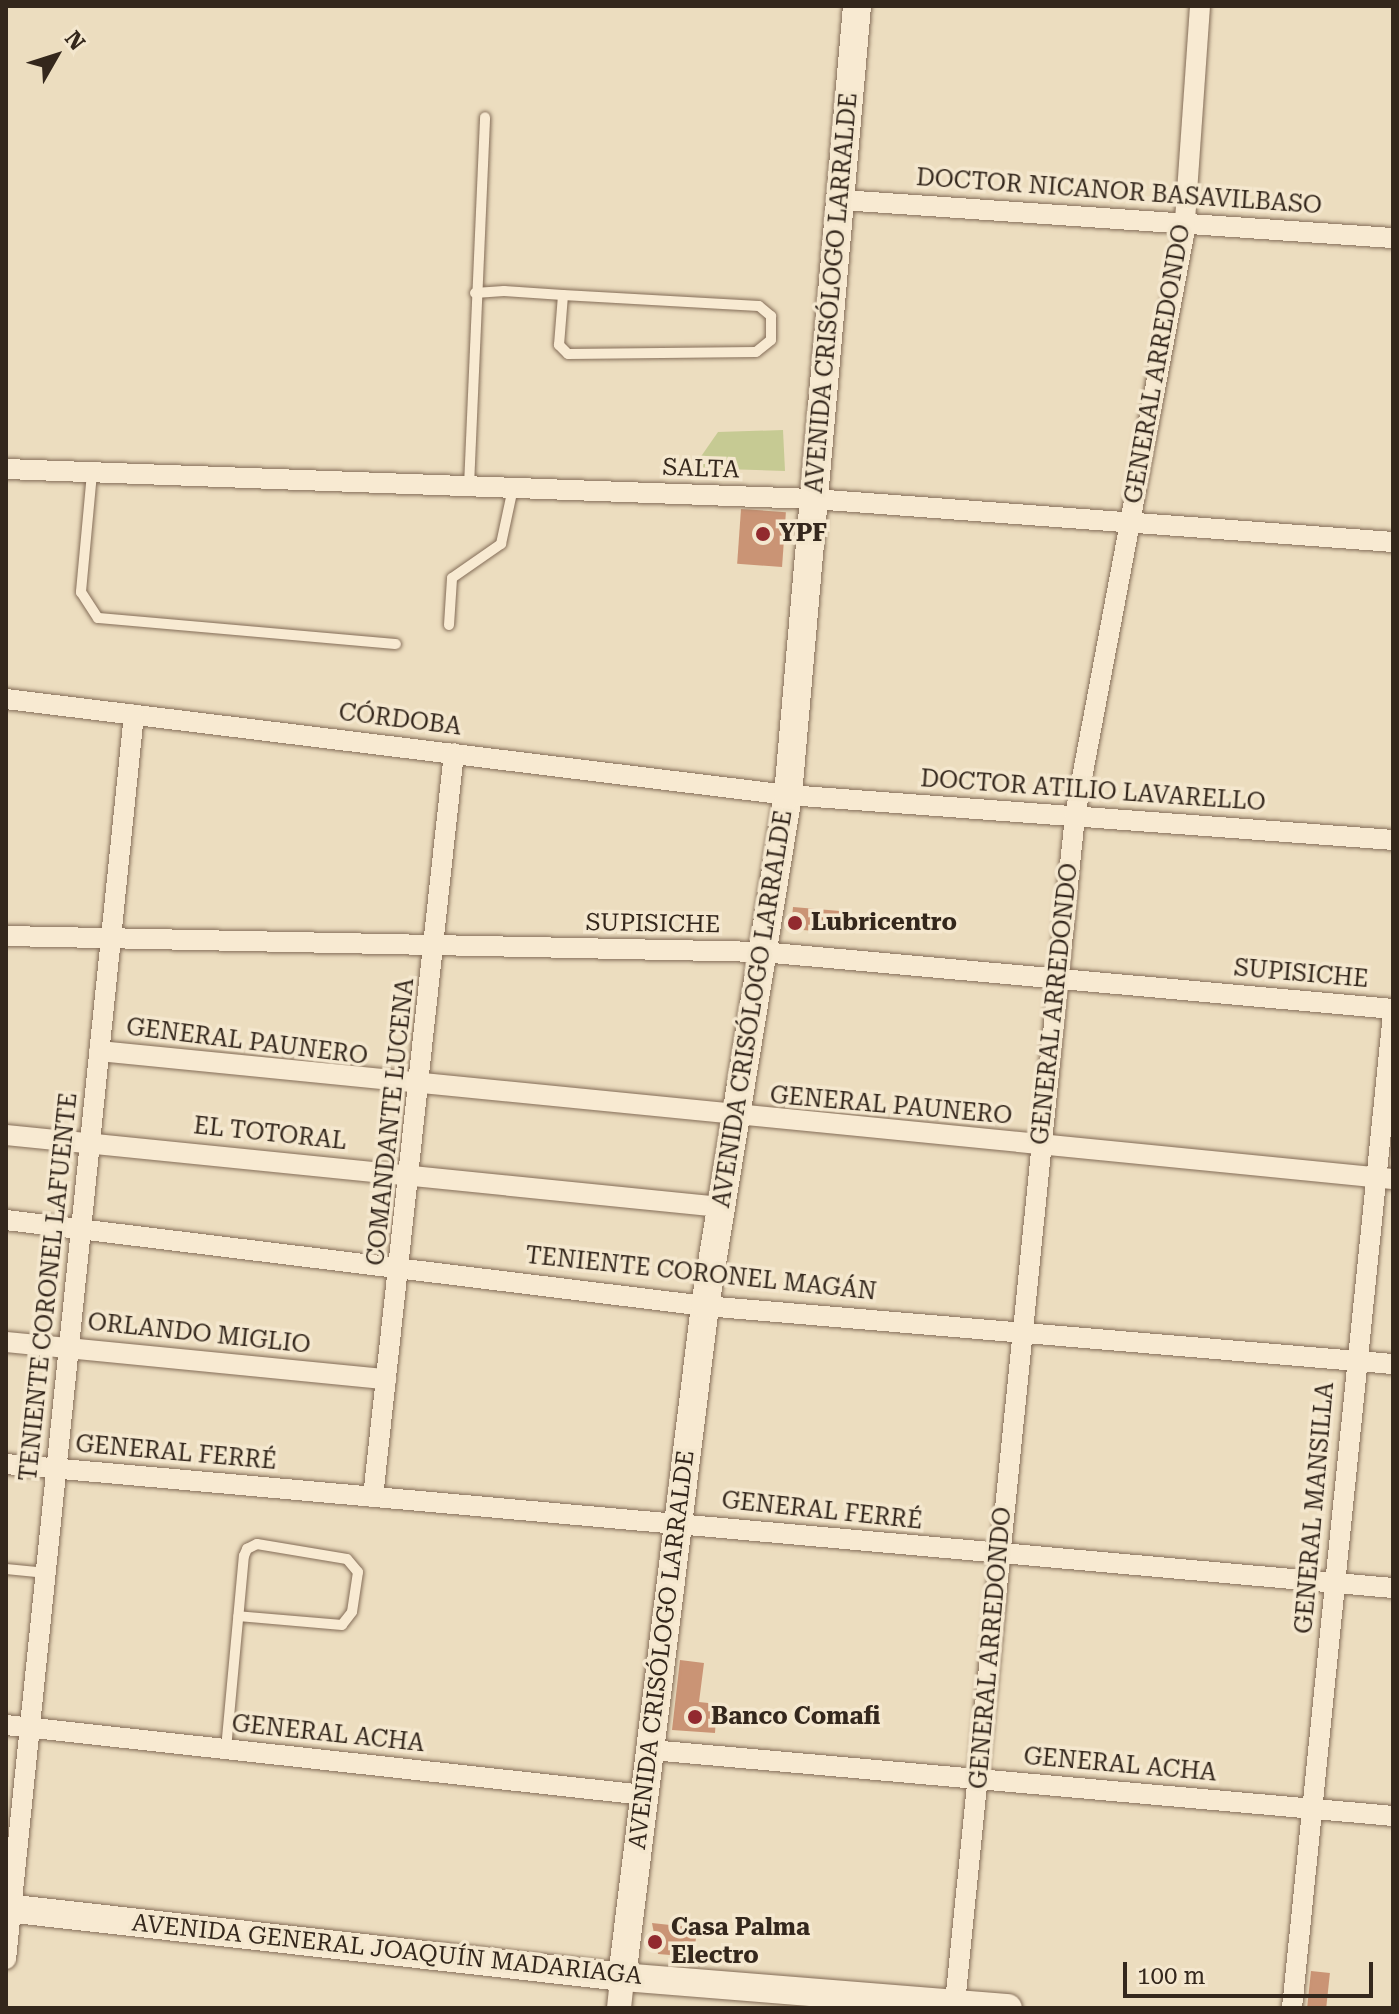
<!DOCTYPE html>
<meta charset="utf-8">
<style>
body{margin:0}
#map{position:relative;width:1399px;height:2014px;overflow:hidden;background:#ecddbf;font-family:"Roboto Serif",serif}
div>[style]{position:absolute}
.green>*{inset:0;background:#c6ca93}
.building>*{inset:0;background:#ca9475;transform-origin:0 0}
.roads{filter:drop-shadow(0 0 2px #846d58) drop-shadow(0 0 2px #846d58)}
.service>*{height:10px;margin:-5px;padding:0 5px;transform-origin:5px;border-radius:5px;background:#f8ead2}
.minor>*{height:20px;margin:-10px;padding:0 10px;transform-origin:10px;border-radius:10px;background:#f8ead2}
.tertiary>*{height:24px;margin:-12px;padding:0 12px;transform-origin:12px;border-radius:12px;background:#f8ead2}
.secondary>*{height:28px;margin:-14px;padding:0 14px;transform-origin:14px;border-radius:14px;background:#f8ead2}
.dots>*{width:22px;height:22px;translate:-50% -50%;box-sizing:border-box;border:4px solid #f4e7ce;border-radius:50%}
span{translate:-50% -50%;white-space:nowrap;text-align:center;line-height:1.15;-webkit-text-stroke:7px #f4e7ce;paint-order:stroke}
.street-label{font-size:24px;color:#34271c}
.poi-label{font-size:24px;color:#34271c;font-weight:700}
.left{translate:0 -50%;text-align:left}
.frame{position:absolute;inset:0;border:8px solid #34271c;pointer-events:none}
.north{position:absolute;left:16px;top:16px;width:80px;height:80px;-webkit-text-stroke:6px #f4e7ce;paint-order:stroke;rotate:51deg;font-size:22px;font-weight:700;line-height:32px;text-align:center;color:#34271c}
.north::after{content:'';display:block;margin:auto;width:28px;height:36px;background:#34271c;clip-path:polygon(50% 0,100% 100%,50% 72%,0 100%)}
.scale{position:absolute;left:1123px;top:1962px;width:250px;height:36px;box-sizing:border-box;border:4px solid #34271c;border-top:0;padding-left:10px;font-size:24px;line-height:28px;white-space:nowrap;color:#34271c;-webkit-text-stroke:6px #f4e7ce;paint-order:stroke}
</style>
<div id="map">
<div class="green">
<div style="clip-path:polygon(783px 430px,785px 471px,693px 468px,718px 432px)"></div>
</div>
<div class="building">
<div style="left:741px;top:509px;width:45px;height:55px;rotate:4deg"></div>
<div style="left:793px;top:907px;width:47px;height:22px;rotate:5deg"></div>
<div style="clip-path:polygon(680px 1660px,704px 1663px,699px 1702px,717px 1704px,715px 1733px,672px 1730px)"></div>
<div style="clip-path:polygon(652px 1923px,697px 1928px,694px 1957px,658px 1954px)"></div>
<div style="left:1311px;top:1971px;width:19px;height:37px;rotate:6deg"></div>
</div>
<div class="roads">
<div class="service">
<div style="left:475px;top:293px;width:29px;rotate:-4deg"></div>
<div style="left:504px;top:291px;width:59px;rotate:3.9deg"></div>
<div style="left:563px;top:295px;width:196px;rotate:3.2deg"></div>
<div style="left:759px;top:306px;width:16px;rotate:40deg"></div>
<div style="left:771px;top:316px;width:24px;rotate:90deg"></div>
<div style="left:771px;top:340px;width:19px;rotate:141deg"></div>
<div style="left:756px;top:352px;width:188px;rotate:179.4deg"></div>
<div style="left:568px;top:354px;width:13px;rotate:-135deg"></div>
<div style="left:559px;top:345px;width:50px;rotate:-85.4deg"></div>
<div style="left:92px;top:473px;width:120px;rotate:95.3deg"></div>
<div style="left:81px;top:592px;width:31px;rotate:57deg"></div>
<div style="left:98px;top:618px;width:299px;rotate:5deg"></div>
<div style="left:469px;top:486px;width:369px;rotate:-87.5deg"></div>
<div style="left:449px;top:625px;width:47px;rotate:-86.3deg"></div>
<div style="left:452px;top:578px;width:60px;rotate:-34.8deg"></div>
<div style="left:501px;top:544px;width:57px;rotate:-77.9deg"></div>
<div style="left:6px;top:1569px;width:41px;rotate:5.6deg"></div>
<div style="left:226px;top:1749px;width:194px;rotate:-84.7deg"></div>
<div style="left:244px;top:1556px;width:8px;rotate:-67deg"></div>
<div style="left:247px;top:1549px;width:11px;rotate:-27deg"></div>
<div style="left:257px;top:1544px;width:91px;rotate:9.5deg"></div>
<div style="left:347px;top:1559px;width:17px;rotate:50deg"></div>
<div style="left:358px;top:1572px;width:40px;rotate:98.5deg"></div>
<div style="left:352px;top:1612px;width:16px;rotate:128deg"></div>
<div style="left:342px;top:1625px;width:104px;rotate:-175.1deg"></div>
</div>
<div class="minor">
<div style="left:842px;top:200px;width:552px;rotate:3.95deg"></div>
<div style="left:6px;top:469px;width:808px;rotate:2.13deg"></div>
<div style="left:813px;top:499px;width:582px;rotate:4.24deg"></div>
<div style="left:6px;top:699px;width:788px;rotate:7deg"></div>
<div style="left:788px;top:795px;width:607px;rotate:4.25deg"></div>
<div style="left:6px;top:936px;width:756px;rotate:1.21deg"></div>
<div style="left:762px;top:952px;width:634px;rotate:5.16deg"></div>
<div style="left:99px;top:1051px;width:1300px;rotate:5.65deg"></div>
<div style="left:6px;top:1135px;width:718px;rotate:5.76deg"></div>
<div style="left:6px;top:1220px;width:704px;rotate:7.01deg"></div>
<div style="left:705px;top:1306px;width:690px;rotate:4.82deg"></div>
<div style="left:6px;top:1342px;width:382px;rotate:5.6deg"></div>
<div style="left:6px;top:1464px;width:1393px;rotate:5.11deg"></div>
<div style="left:373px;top:1497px;width:748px;rotate:-83.79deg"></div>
<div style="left:6px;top:1725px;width:642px;rotate:6.26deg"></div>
<div style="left:651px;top:1750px;width:745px;rotate:5.08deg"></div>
<div style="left:6px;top:1959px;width:1251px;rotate:-84.13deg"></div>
<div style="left:955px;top:2003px;width:1194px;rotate:-84.23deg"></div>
<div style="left:1075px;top:815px;width:590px;rotate:-79.36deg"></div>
<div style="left:1184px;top:235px;width:230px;rotate:-86deg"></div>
<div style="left:1292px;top:2008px;width:1000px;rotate:-84.2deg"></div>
</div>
<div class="tertiary">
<div style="left:619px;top:2008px;width:31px;rotate:-84deg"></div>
</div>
<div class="secondary">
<div style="left:6px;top:1908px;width:620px;rotate:6.39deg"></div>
<div style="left:622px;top:1977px;width:387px;rotate:4.6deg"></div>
<div style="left:622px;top:1977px;width:676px;rotate:-82.95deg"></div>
<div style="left:705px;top:1306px;width:518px;rotate:-80.77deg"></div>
<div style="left:788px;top:795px;width:792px;rotate:-85deg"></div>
</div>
</div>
<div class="dots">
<div style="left:763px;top:534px;background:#922a2f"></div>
<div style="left:795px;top:923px;background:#922a2f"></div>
<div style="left:695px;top:1717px;background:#922a2f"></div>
<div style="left:655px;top:1942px;background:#922a2f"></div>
</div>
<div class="street-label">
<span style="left:1119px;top:192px;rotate:4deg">DOCTOR NICANOR BASAVILBASO</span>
<span style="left:832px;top:293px;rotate:-85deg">AVENIDA CRISÓLOGO LARRALDE</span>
<span style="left:1158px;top:364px;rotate:-80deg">GENERAL ARREDONDO</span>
<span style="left:701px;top:469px;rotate:2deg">SALTA</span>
<span style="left:400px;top:720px;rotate:7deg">CÓRDOBA</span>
<span style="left:1093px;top:791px;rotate:4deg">DOCTOR ATILIO LAVARELLO</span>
<span style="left:653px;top:924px;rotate:1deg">SUPISICHE</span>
<span style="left:1301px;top:974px;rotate:5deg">SUPISICHE</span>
<span style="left:1055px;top:1004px;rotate:-84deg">GENERAL ARREDONDO</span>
<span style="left:753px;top:1009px;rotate:-81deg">AVENIDA CRISÓLOGO LARRALDE</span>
<span style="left:247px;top:1042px;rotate:7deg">GENERAL PAUNERO</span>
<span style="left:891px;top:1106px;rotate:5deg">GENERAL PAUNERO</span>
<span style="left:391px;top:1122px;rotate:-84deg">COMANDANTE LUCENA</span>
<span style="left:270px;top:1134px;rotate:6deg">EL TOTORAL</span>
<span style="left:701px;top:1274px;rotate:6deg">TENIENTE CORONEL MAGÁN</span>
<span style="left:49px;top:1287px;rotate:-84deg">TENIENTE CORONEL LAFUENTE</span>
<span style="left:199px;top:1334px;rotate:6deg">ORLANDO MIGLIO</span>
<span style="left:176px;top:1453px;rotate:5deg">GENERAL FERRÉ</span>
<span style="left:1315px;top:1508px;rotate:-85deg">GENERAL MANSILLA</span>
<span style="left:822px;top:1511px;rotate:6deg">GENERAL FERRÉ</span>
<span style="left:991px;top:1648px;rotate:-85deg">GENERAL ARREDONDO</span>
<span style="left:662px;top:1650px;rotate:-83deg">AVENIDA CRISÓLOGO LARRALDE</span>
<span style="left:328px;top:1734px;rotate:6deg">GENERAL ACHA</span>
<span style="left:1120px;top:1765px;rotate:5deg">GENERAL ACHA</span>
<span style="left:387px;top:1950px;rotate:6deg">AVENIDA GENERAL JOAQUÍN MADARIAGA</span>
</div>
<div class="poi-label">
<span class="left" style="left:779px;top:534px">YPF</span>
<span class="left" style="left:811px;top:923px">Lubricentro</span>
<span class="left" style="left:711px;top:1717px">Banco Comafi</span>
<span class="left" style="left:671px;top:1942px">Casa Palma<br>Electro</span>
</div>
<div class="frame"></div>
<div class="north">N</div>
<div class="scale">100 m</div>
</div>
